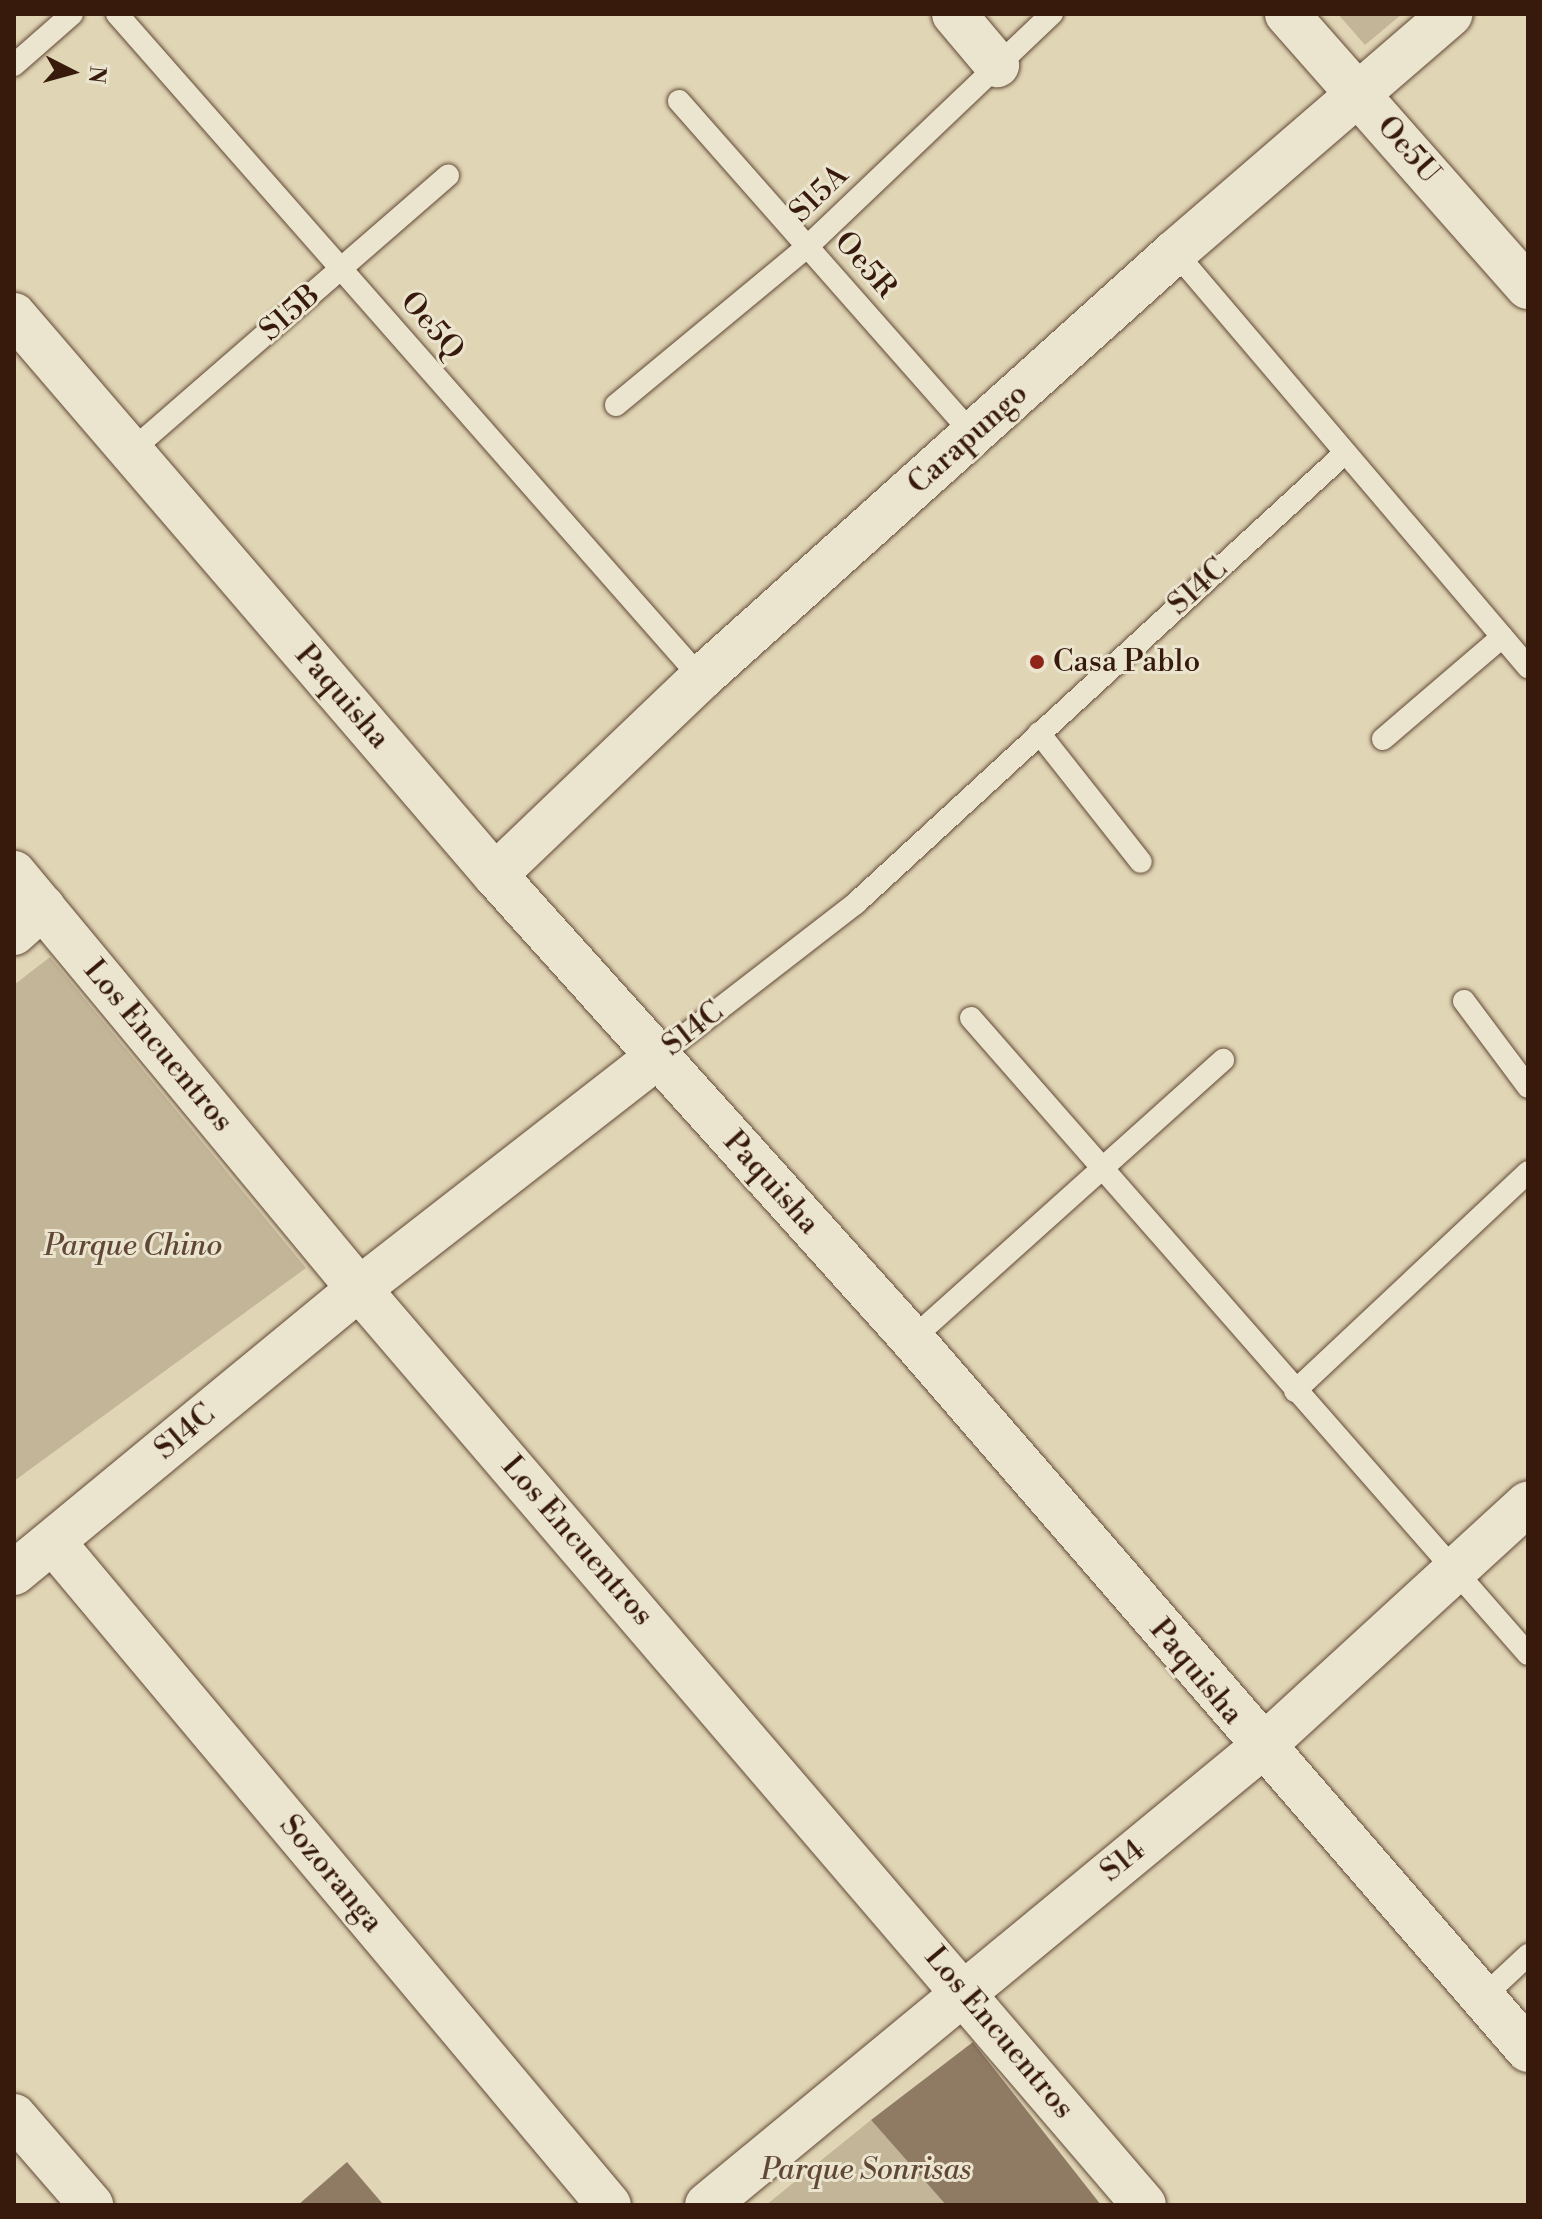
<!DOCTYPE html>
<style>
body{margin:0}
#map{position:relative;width:1542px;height:2219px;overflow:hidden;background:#e0d5b5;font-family:"Libre Bodoni",serif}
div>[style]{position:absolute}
.green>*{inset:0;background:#c3b598}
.building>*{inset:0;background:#8f7b64}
.roads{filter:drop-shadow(0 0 2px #614936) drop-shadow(0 0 2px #614936)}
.service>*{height:22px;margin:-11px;padding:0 11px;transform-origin:11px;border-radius:11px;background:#ebe4cf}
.minor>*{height:44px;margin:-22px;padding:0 22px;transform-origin:22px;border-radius:22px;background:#ebe4cf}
.dots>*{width:22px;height:22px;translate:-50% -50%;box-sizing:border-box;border:4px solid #ebe4cf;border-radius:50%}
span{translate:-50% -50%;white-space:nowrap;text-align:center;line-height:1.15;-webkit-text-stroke:6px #ebe4cf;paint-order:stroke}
.street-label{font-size:30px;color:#371a0c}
.poi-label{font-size:30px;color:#371a0c}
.left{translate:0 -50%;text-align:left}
.park-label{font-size:30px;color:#614836;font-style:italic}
.frame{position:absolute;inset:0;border:16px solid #371a0c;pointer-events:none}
.north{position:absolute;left:32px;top:32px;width:80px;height:80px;-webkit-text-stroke:6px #ebe4cf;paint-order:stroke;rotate:96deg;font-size:22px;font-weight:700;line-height:32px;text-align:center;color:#371a0c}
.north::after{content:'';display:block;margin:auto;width:28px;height:36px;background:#371a0c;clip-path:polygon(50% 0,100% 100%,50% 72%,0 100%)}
</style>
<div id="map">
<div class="green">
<div style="clip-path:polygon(1338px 14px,1402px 14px,1365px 45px)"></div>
<div style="clip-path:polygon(50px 957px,306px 1268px,14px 1481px,14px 985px)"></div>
<div style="clip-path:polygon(871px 2120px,946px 2205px,766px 2205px)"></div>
</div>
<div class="building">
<div style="clip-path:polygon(973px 2042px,1101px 2205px,946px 2205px,871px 2120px)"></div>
<div style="clip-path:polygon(347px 2162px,382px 2203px,298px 2205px)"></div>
</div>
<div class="roads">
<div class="service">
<div style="left:117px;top:14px;width:884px;rotate:48.67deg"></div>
<div style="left:14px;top:65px;width:77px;rotate:-41.3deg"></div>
<div style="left:679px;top:101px;width:444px;rotate:48.6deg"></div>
<div style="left:1175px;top:252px;width:545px;rotate:49.62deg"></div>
<div style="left:616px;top:405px;width:249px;rotate:-39.6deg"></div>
<div style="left:808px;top:246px;width:337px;rotate:-43.6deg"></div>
<div style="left:131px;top:451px;width:420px;rotate:-41deg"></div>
<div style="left:1039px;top:733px;width:164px;rotate:51.7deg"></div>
<div style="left:1383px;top:739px;width:157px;rotate:-40.6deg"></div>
<div style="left:1464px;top:1001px;width:107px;rotate:53.3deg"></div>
<div style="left:971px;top:1018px;width:845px;rotate:48.79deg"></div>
<div style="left:657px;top:1057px;width:252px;rotate:-37.7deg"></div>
<div style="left:856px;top:903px;width:663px;rotate:-42.62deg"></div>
<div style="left:912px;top:1339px;width:418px;rotate:-41.9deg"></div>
<div style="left:1295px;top:1391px;width:320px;rotate:-43.2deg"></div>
<div style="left:1482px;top:1998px;width:63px;rotate:-43.1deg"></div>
</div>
<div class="minor">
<div style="left:954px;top:14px;width:67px;rotate:49.9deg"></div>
<div style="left:1287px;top:14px;width:364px;rotate:48.6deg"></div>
<div style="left:14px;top:315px;width:738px;rotate:49.34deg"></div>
<div style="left:495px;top:875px;width:624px;rotate:48.05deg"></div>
<div style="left:912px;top:1339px;width:941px;rotate:49.09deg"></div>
<div style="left:14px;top:873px;width:540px;rotate:50.33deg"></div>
<div style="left:359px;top:1289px;width:1206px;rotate:49.4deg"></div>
<div style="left:495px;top:875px;width:285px;rotate:-43.7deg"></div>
<div style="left:701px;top:678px;width:637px;rotate:-41.95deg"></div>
<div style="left:1175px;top:252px;width:364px;rotate:-40.8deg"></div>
<div style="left:14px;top:933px;width:39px;rotate:-42deg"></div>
<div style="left:53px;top:1542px;width:865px;rotate:50.02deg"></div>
<div style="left:14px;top:1573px;width:447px;rotate:-39.5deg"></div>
<div style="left:359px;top:1289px;width:378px;rotate:-37.9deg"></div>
<div style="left:14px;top:2116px;width:118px;rotate:49.1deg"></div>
<div style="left:707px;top:2205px;width:718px;rotate:-39.52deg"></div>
<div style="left:1261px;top:1748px;width:362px;rotate:-42.5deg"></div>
</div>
</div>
<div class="dots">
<div style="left:1037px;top:662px;background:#8f2418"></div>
</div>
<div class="street-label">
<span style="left:1408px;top:150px;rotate:49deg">Oe5U</span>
<span style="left:819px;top:194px;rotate:-44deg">S15A</span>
<span style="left:865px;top:265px;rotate:49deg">Oe5R</span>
<span style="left:290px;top:313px;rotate:-41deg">S15B</span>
<span style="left:432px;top:326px;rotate:49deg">Oe5Q</span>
<span style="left:968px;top:439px;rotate:-42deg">Carapungo</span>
<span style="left:1198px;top:587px;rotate:-42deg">S14C</span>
<span style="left:342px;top:697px;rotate:49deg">Paquisha</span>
<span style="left:693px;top:1029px;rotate:-38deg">S14C</span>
<span style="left:158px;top:1046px;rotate:50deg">Los Encuentros</span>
<span style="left:771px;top:1183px;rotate:48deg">Paquisha</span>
<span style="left:185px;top:1432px;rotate:-40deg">S14C</span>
<span style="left:577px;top:1541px;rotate:49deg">Los Encuentros</span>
<span style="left:1196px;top:1672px;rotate:50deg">Paquisha</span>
<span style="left:1123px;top:1861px;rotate:-39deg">S14</span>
<span style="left:331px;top:1874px;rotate:50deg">Sozoranga</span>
<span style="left:999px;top:2033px;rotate:50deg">Los Encuentros</span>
</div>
<div class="poi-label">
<span class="left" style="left:1053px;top:662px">Casa Pablo</span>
</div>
<div class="park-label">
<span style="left:133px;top:1246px">Parque Chino</span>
<span style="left:866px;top:2170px">Parque Sonrisas</span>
</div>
<div class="frame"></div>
<div class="north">N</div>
</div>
